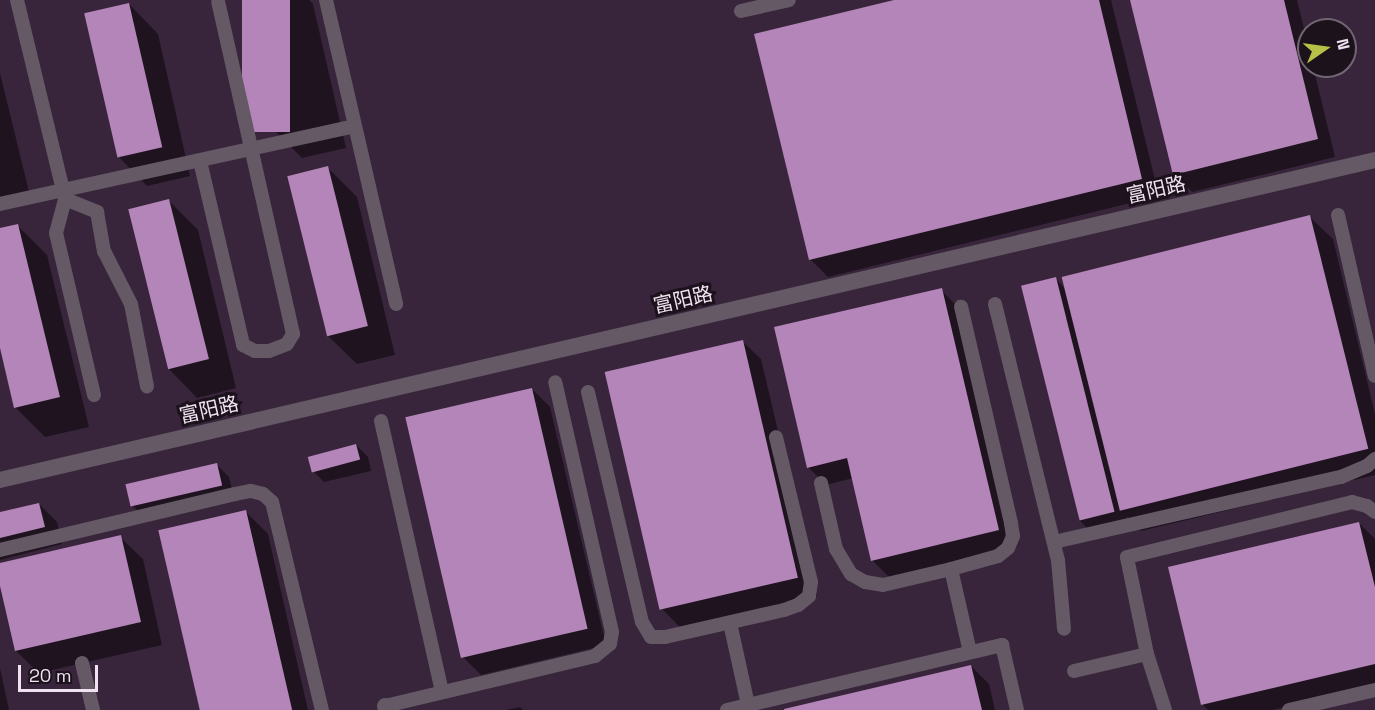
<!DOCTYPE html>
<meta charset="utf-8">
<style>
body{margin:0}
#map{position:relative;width:1375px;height:710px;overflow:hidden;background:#39253b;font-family:"Space Grotesk","Noto Sans SC",sans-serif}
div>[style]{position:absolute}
.shadow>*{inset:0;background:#0007}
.building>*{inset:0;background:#b485b9;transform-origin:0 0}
.service>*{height:14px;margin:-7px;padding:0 7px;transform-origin:7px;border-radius:7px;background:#645965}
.minor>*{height:16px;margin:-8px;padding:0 8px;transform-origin:8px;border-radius:8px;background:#645965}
span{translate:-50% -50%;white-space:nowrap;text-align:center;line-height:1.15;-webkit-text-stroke:6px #1b121c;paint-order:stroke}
.street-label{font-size:20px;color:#f0e2f1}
.north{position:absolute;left:1297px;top:18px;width:60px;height:60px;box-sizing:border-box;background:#1b121c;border:2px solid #706571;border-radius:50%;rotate:77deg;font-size:16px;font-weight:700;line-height:24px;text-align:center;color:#f0e2f1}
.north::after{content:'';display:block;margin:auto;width:21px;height:27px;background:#b8c147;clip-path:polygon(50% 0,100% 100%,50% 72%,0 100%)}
.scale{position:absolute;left:18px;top:665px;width:80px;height:27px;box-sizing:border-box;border:3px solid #f0e2f1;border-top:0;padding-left:8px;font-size:18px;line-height:21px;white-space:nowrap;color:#f0e2f1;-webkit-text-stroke:4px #1b121c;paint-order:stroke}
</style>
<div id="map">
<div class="shadow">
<div style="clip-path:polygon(243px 0,309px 0,313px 4px,346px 148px,302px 158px,273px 129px)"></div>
<div style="clip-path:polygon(900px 0,1111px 0,1159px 196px,828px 277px,810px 259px)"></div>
<div style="clip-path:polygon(1132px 0,1297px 0,1309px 49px,1309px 66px,1313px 66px,1335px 157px,1192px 192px,1174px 174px)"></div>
<div style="clip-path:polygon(129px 4px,158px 34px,190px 176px,147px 186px,118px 156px)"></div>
<div style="clip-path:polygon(0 73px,31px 200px,0 207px)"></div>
<div style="clip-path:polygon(328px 168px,357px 197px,395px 355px,357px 364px,327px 335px)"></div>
<div style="clip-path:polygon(169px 201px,198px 230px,236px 388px,197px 398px,168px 368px)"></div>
<div style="clip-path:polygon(1310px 217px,1333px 239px,1375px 414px,1375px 475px,1141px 531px,1126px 516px,1130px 530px,1097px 538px,1079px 520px,1056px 279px,1066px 290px)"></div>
<div style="clip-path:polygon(18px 226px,47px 255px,89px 427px,45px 437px,16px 408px,0 342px,0 230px)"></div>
<div style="clip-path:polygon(941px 290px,959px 308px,1016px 548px,890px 578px,872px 560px,853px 478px,826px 485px,808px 467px)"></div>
<div style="clip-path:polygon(743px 342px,761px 359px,817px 596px,681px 628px,663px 610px)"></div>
<div style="clip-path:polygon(532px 389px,550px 407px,606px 645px,481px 675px,463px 657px)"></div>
<div style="clip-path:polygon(356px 445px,368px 457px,371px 471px,324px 482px,312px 470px)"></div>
<div style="clip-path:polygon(217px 465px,229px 477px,234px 497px,145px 518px,133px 506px)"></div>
<div style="clip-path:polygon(39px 504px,57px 522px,62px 544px,0 560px,0 514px)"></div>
<div style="clip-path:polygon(245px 511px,268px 534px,308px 710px,201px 710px)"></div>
<div style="clip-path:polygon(1359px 523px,1375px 539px,1375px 686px,1272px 710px,1208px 710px,1202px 704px)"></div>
<div style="clip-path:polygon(120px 537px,143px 559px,162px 645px,39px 673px,16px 651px,0 580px,0 565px)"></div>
<div style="clip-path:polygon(971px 666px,989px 684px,995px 710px,787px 710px)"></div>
<div style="clip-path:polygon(0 668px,9px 710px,0 710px)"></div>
<div style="clip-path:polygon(520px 707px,523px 710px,506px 710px)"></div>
</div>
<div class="building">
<div style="left:242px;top:0;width:48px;height:132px"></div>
<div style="clip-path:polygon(894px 0,1099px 0,1142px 179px,809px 260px,754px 34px)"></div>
<div style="clip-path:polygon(1130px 0,1284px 0,1318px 139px,1173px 175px)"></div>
<div style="left:129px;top:3px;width:148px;height:46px;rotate:77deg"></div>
<div style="left:328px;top:166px;width:165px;height:42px;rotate:76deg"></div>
<div style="left:169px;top:199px;width:165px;height:42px;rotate:76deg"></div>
<div style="left:1310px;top:215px;width:241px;height:256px;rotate:76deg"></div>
<div style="clip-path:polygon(18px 224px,60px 397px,14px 408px,0 348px,0 228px)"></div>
<div style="left:1056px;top:277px;width:242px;height:36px;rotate:76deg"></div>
<div style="clip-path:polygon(942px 288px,999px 530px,871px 561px,847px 458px,807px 468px,774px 327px)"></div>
<div style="left:743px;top:340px;width:244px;height:142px;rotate:77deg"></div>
<div style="left:532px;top:388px;width:247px;height:130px;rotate:77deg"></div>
<div style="left:356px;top:444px;width:16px;height:50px;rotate:75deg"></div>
<div style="left:217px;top:463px;width:23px;height:94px;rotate:77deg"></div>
<div style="clip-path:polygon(39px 503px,45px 527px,0 538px,0 512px)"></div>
<div style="left:246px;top:510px;width:205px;height:90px;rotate:77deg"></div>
<div style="clip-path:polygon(1359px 522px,1375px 587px,1375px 664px,1201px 705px,1168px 567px)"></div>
<div style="clip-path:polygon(121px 535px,141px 622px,15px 651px,0 586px,0 563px)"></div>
<div style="clip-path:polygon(971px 665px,982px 710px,784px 710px,784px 709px)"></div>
</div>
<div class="service">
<div style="left:17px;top:0;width:205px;rotate:76.4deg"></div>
<div style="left:326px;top:0;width:312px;rotate:77deg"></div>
<div style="left:741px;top:11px;width:49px;rotate:-12.9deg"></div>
<div style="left:200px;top:161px;width:189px;rotate:76.8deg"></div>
<div style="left:243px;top:345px;width:13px;rotate:27deg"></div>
<div style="left:255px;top:351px;width:14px"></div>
<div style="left:269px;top:351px;width:19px;rotate:-21deg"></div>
<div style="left:287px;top:344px;width:12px;rotate:-59deg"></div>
<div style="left:293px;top:334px;width:340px;rotate:-102.7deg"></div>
<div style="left:0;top:204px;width:363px;rotate:-12.4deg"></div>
<div style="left:1338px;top:215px;width:165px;rotate:77.1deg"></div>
<div style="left:995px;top:304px;width:264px;rotate:76.2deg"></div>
<div style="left:1058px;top:560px;width:69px;rotate:85deg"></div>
<div style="left:588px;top:392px;width:236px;rotate:76.8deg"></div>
<div style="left:642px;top:622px;width:17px;rotate:59deg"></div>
<div style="left:651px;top:637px;width:14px"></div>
<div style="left:665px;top:637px;width:122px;rotate:-12.8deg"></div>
<div style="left:784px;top:610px;width:15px;rotate:-20deg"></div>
<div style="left:798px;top:605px;width:14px;rotate:-39deg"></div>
<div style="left:809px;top:596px;width:14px;rotate:-82deg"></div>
<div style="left:811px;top:582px;width:149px;rotate:-103.6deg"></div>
<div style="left:94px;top:395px;width:166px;rotate:-103.2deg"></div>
<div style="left:56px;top:233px;width:35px;rotate:-75deg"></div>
<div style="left:65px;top:199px;width:35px;rotate:22deg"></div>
<div style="left:97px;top:212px;width:40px;rotate:80deg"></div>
<div style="left:104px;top:251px;width:59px;rotate:63deg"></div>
<div style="left:131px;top:304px;width:84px;rotate:79deg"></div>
<div style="left:381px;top:421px;width:278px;rotate:77.3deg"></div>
<div style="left:821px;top:483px;width:68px;rotate:77.2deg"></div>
<div style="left:836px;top:549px;width:29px;rotate:59deg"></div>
<div style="left:851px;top:574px;width:16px;rotate:30deg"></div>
<div style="left:865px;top:582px;width:18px;rotate:9deg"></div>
<div style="left:883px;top:585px;width:70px;rotate:-13.2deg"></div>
<div style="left:951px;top:569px;width:49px;rotate:-15.5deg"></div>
<div style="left:998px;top:556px;width:13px;rotate:-39deg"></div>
<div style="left:1008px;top:548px;width:13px;rotate:-67deg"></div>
<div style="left:1013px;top:536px;width:13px;rotate:-99deg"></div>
<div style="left:1011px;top:523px;width:222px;rotate:-103deg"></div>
<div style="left:1054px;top:542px;width:294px;rotate:-12.8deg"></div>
<div style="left:1341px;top:477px;width:28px;rotate:-23deg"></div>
<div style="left:1367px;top:466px;width:11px;rotate:-41deg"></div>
<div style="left:0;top:550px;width:242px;rotate:-13.4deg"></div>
<div style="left:235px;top:494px;width:16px;rotate:-11deg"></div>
<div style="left:251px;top:491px;width:12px;rotate:14deg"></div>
<div style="left:263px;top:494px;width:12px;rotate:42deg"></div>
<div style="left:272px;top:502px;width:214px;rotate:76.5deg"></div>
<div style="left:951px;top:569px;width:85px;rotate:77.1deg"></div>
<div style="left:730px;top:623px;width:84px;rotate:77.6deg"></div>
<div style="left:82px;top:663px;width:48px;rotate:76.8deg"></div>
<div style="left:1074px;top:671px;width:75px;rotate:-13.1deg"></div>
<div style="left:385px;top:706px;width:216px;rotate:-13.4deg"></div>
<div style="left:595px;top:656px;width:19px;rotate:-39deg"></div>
<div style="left:610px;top:644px;width:12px;rotate:-81deg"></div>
<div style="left:612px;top:632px;width:256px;rotate:-102.8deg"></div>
<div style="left:727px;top:710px;width:283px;rotate:-13.3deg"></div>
<div style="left:1002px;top:645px;width:67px;rotate:77deg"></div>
<div style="left:1165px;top:710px;width:59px;rotate:-107.8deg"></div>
<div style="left:1147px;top:654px;width:99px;rotate:-101.7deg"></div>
<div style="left:1127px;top:557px;width:232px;rotate:-13.7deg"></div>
<div style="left:1352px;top:502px;width:16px;rotate:15deg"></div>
<div style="left:1367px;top:506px;width:10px;rotate:37deg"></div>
<div style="left:1289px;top:710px;width:88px;rotate:-13.1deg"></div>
</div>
<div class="minor">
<div style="left:0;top:480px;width:1412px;rotate:-13.1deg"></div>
<div style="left:385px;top:706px;width:4px;rotate:76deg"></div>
</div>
<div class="street-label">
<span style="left:1156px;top:190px;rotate:-13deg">富阳路</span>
<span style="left:683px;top:300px;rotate:-13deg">富阳路</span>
<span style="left:209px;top:410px;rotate:-13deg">富阳路</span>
</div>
<div class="north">N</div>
<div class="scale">20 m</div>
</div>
